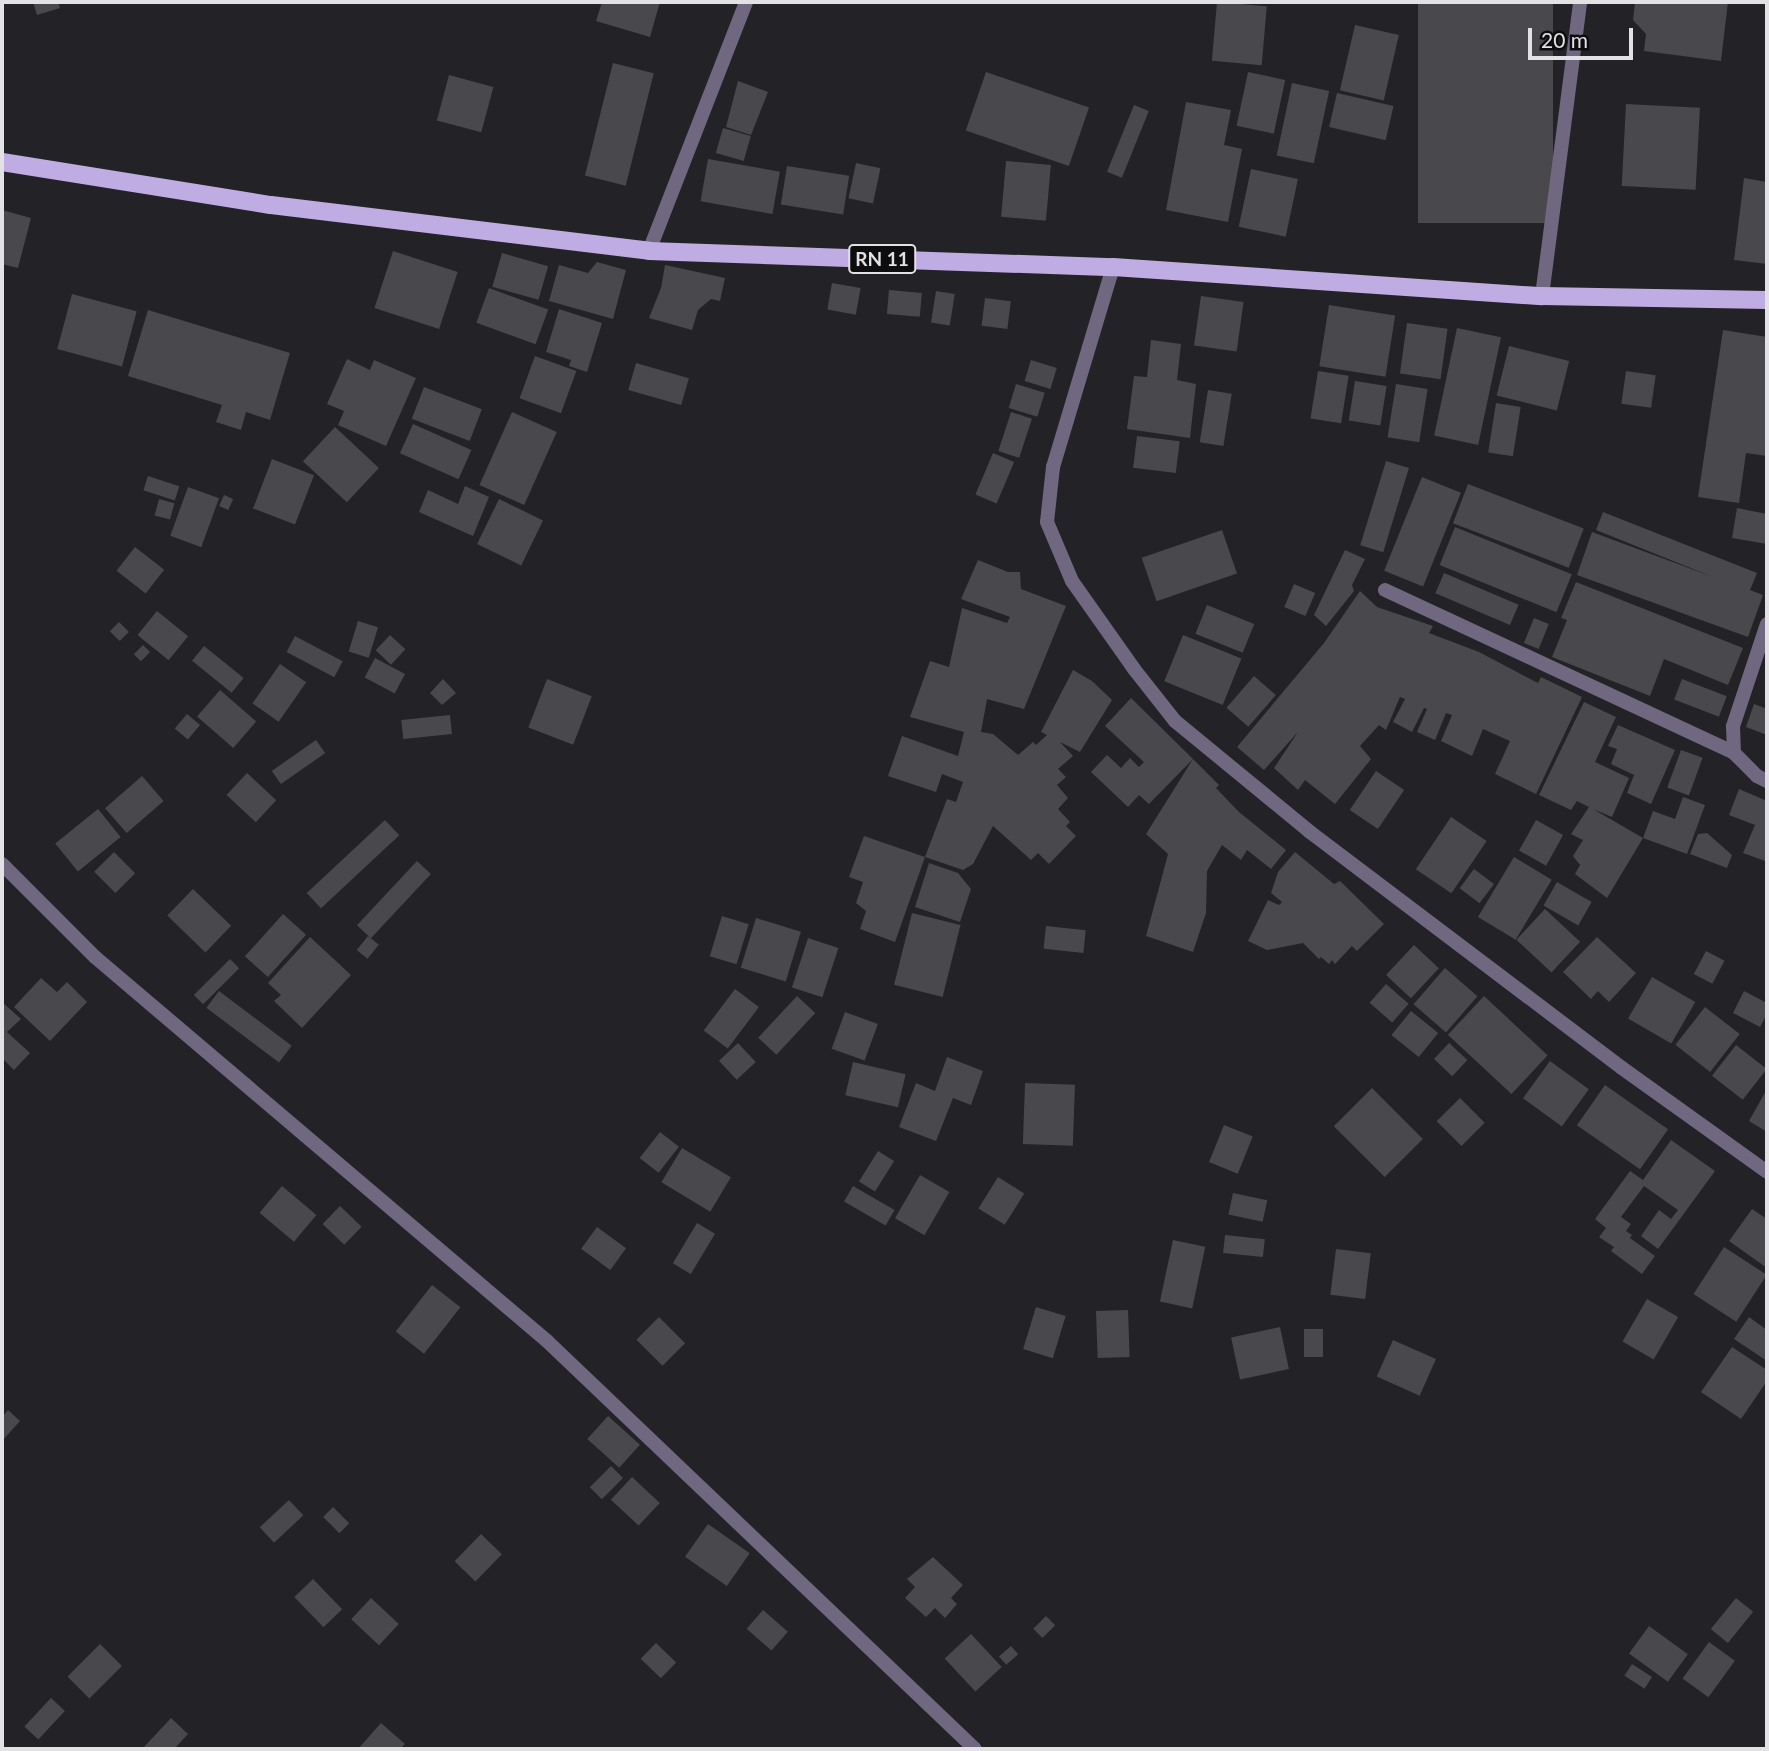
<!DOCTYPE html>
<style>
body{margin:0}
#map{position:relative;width:1769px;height:1751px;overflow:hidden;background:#232226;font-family:Lato,sans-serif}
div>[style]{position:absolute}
.building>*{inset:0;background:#49484c;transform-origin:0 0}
.street>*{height:14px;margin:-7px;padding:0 7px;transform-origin:7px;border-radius:7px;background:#706881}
.primary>*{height:18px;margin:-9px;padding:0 9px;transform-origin:9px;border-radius:9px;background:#bface2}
span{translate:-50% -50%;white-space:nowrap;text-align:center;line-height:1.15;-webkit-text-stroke:5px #0d0c0e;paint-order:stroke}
.shield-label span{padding:2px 5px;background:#0d0c0e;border:2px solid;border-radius:5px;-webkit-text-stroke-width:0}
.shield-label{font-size:19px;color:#e2e1e4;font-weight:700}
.frame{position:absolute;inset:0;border:4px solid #e2e1e4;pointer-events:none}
.scale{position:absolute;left:1528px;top:28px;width:105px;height:32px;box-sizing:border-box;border:4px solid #e2e1e4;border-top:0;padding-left:9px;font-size:21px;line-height:24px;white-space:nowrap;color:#e2e1e4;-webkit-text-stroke:5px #0d0c0e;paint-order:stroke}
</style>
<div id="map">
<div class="building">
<div style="clip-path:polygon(33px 2px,58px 2px,60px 8px,37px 15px)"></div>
<div style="clip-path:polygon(602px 2px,660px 2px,650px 37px,596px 21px)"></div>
<div style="left:1217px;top:2px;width:50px;height:59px;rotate:5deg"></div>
<div style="left:1418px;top:2px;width:135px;height:221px"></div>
<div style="clip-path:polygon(1635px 2px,1728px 2px,1721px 61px,1644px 51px,1646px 34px,1633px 20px)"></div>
<div style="left:1355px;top:25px;width:45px;height:67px;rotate:13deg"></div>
<div style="left:613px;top:63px;width:42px;height:116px;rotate:14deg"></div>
<div style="left:986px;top:72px;width:109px;height:62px;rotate:19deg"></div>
<div style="left:1248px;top:72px;width:38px;height:55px;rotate:12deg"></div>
<div style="left:449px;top:75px;width:46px;height:47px;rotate:15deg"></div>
<div style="clip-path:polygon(738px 81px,768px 92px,751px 135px,726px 127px)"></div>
<div style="left:1292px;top:83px;width:38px;height:74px;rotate:12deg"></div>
<div style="left:1337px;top:93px;width:58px;height:35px;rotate:13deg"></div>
<div style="clip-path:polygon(1186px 102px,1231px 110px,1224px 145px,1242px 149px,1228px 222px,1166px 210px)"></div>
<div style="left:1626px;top:104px;width:74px;height:82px;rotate:3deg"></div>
<div style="left:1134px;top:105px;width:16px;height:72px;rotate:22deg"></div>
<div style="left:723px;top:128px;width:29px;height:26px;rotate:16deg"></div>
<div style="left:708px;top:159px;width:73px;height:43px;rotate:10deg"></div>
<div style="left:1006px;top:161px;width:45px;height:56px;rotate:5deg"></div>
<div style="left:856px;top:163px;width:25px;height:36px;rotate:12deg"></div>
<div style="left:787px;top:166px;width:63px;height:39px;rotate:9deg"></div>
<div style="left:1251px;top:169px;width:48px;height:59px;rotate:12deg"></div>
<div style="clip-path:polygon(1744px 178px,1767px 182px,1767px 264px,1734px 260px)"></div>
<div style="clip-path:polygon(2px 210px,31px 218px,18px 268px,2px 264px)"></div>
<div style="left:393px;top:251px;width:68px;height:60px;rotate:18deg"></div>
<div style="left:502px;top:253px;width:48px;height:35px;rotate:16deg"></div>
<div style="clip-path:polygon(597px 262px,626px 270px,613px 319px,549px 301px,559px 265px,588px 273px)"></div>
<div style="clip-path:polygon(665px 265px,725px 278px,720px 301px,711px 299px,698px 310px,692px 330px,649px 318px,661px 288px)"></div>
<div style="left:832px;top:283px;width:29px;height:27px;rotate:10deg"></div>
<div style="left:489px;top:288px;width:63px;height:37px;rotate:20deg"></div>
<div style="left:889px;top:290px;width:33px;height:24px;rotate:5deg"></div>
<div style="left:936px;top:291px;width:19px;height:32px;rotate:9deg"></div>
<div style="left:72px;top:294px;width:67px;height:57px;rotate:15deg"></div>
<div style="left:1201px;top:296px;width:43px;height:50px;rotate:8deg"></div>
<div style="left:985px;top:298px;width:26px;height:28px;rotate:7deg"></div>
<div style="left:1329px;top:305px;width:67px;height:62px;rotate:9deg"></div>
<div style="clip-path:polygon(559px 309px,602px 323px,587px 372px,569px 366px,571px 360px,546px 352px)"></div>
<div style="clip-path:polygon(148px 310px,290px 353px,270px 420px,246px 412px,241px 430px,216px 422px,222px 405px,128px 376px)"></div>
<div style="left:1407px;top:323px;width:41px;height:51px;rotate:8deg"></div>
<div style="left:1457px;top:328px;width:45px;height:110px;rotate:12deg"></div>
<div style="clip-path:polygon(1723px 330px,1767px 337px,1767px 456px,1746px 453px,1739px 503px,1698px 497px)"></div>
<div style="clip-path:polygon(1151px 340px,1181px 344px,1177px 380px,1196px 384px,1190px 438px,1127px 429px,1134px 376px,1147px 377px)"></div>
<div style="left:1509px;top:346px;width:62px;height:51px;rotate:14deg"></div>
<div style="left:535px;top:356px;width:44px;height:45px;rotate:20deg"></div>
<div style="clip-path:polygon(347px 359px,370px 370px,374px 360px,416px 378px,386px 446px,338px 425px,344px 411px,327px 404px)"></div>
<div style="left:1031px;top:360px;width:27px;height:22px;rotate:17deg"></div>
<div style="left:636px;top:363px;width:55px;height:28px;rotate:16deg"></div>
<div style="left:1318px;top:371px;width:31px;height:48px;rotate:9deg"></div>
<div style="left:1626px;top:371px;width:30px;height:33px;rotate:8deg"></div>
<div style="left:1355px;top:381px;width:32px;height:40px;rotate:9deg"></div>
<div style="left:1016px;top:384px;width:30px;height:25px;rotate:17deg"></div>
<div style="left:1396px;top:384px;width:32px;height:54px;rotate:9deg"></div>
<div style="left:424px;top:387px;width:62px;height:34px;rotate:21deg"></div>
<div style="left:1208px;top:390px;width:24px;height:53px;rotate:9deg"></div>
<div style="left:1496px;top:403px;width:25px;height:50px;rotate:9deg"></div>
<div style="left:512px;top:412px;width:49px;height:80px;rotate:24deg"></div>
<div style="left:1011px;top:412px;width:22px;height:41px;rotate:18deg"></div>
<div style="left:413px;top:424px;width:64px;height:32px;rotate:24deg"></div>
<div style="left:335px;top:427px;width:60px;height:47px;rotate:43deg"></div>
<div style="left:1137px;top:436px;width:43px;height:32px;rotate:7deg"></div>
<div style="left:993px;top:453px;width:23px;height:45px;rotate:23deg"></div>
<div style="left:272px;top:459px;width:45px;height:53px;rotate:21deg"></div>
<div style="left:1386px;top:461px;width:24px;height:88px;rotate:17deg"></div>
<div style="left:148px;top:476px;width:33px;height:15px;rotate:18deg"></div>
<div style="left:1422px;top:477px;width:42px;height:101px;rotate:22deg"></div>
<div style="left:1468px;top:484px;width:124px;height:42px;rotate:21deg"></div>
<div style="clip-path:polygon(465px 486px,489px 497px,473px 536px,419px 512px,428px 490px,458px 504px)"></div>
<div style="left:188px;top:487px;width:33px;height:52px;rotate:20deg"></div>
<div style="left:224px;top:495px;width:10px;height:12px;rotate:24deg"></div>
<div style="left:159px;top:499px;width:16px;height:17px;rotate:15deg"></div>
<div style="left:499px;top:499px;width:49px;height:50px;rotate:26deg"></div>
<div style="clip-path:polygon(1737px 508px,1767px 514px,1767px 544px,1732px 538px)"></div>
<div style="clip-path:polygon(1603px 512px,1757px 573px,1750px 590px,1763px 595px,1748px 637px,1577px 575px,1592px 532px,1713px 577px,1596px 530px)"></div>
<div style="left:1455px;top:527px;width:126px;height:41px;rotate:22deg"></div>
<div style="left:1222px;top:530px;width:46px;height:85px;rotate:71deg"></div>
<div style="left:135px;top:547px;width:37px;height:30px;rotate:38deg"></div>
<div style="clip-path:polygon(1345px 550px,1365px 559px,1352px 585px,1354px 591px,1326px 626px,1314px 615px)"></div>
<div style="clip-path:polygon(978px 560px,1008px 572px,1020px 572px,1021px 589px,1066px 606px,1024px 709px,987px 699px,981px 732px,993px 734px,1018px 755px,1033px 742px,1036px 745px,1047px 735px,1041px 732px,1073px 670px,1092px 681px,1112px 700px,1080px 752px,1060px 742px,1073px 756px,1058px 769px,1066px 777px,1057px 785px,1068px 798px,1058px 809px,1070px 822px,1066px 826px,1076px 836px,1049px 864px,1038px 853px,1031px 860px,993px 826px,973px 864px,963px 870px,925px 857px,947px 799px,956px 802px,963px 782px,942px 774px,936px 792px,888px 776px,902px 736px,958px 756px,964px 732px,910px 717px,930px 661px,949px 667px,962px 608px,1007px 623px,1010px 617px,961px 599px)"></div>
<div style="left:1444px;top:573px;width:81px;height:22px;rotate:23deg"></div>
<div style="clip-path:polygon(1576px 582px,1743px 648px,1728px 685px,1664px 659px,1650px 696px,1552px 657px,1567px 620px,1561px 618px)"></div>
<div style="left:1294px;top:584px;width:23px;height:25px;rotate:23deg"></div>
<div style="clip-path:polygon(1360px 591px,1377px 607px,1433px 626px,1429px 633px,1479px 652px,1538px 683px,1541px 677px,1582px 697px,1536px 794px,1495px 774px,1510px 741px,1483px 729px,1472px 756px,1441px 741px,1452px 715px,1446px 713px,1435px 740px,1417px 732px,1427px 709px,1424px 708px,1412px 732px,1393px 722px,1405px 699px,1400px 697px,1386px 730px,1379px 725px,1360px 746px,1371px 759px,1335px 804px,1305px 780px,1298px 790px,1274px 768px,1298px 732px,1264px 770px,1237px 747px,1324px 643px)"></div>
<div style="left:1207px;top:605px;width:51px;height:31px;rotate:22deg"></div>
<div style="left:157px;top:611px;width:40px;height:31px;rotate:39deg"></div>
<div style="left:1534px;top:618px;width:16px;height:27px;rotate:22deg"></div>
<div style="left:358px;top:621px;width:21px;height:32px;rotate:17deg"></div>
<div style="left:119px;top:622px;width:14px;height:13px;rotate:45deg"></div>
<div style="left:390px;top:635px;width:21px;height:21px;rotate:43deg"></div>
<div style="left:1183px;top:635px;width:63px;height:50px;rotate:22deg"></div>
<div style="left:295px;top:636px;width:54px;height:18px;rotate:28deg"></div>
<div style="left:143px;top:645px;width:10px;height:13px;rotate:45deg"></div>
<div style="left:204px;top:646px;width:51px;height:19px;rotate:39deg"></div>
<div style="left:375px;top:658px;width:34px;height:22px;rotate:28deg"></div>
<div style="left:280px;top:664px;width:32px;height:48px;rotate:35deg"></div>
<div style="left:1254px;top:676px;width:29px;height:42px;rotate:41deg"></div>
<div style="clip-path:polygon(443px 679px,456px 693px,442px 705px,430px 693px)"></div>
<div style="left:547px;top:679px;width:48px;height:52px;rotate:21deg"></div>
<div style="left:1682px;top:679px;width:48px;height:22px;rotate:21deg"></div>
<div style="left:220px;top:690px;width:48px;height:35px;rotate:41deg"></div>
<div style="clip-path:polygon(1131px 698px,1193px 759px,1149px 804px,1139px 795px,1128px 807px,1091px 772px,1107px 755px,1121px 768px,1130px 758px,1139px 767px,1144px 762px,1105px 726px)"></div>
<div style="clip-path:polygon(1584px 702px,1616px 717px,1595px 762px,1629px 778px,1612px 817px,1593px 809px,1643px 838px,1653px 811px,1675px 819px,1683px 797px,1705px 805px,1687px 854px,1643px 838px,1607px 898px,1575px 874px,1580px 865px,1573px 856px,1583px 840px,1571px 834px,1589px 807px,1577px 801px,1571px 810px,1539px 795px)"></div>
<div style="clip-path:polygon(1754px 704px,1767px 709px,1767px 735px,1746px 727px)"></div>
<div style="left:187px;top:714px;width:17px;height:19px;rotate:40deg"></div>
<div style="left:450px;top:715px;width:19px;height:49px;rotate:84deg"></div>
<div style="clip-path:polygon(1618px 725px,1675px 750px,1651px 804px,1627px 793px,1634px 775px,1611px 764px,1617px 749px,1608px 746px)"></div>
<div style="left:316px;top:740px;width:16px;height:54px;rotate:55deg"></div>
<div style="left:1681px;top:750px;width:23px;height:40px;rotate:20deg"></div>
<div style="clip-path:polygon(1193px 759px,1219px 785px,1216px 788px,1239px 812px,1286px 850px,1271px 869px,1247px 850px,1241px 860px,1222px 845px,1207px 871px,1206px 913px,1193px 952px,1146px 936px,1168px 854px,1146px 834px)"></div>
<div style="left:1376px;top:771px;width:34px;height:47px;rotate:34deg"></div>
<div style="left:247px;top:773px;width:40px;height:30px;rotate:43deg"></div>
<div style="left:142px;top:776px;width:33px;height:49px;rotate:49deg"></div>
<div style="clip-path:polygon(1739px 789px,1767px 801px,1765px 861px,1743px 853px,1755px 825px,1729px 815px)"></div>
<div style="left:98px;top:809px;width:36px;height:55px;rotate:51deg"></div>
<div style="left:1451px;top:817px;width:43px;height:63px;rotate:34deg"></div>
<div style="left:385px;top:820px;width:21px;height:107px;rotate:47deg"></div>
<div style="left:1536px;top:820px;width:31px;height:35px;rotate:29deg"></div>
<div style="clip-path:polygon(1707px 833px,1732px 855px,1727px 868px,1690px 854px,1698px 834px)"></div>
<div style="clip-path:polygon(864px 836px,925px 857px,895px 942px,860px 929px,866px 911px,856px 903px,863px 882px,849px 877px)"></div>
<div style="left:114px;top:852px;width:30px;height:28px;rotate:45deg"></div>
<div style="clip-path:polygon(1295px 852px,1334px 884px,1340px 881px,1384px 924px,1357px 951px,1352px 946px,1335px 964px,1332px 960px,1329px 964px,1321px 957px,1319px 959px,1303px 943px,1267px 950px,1248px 941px,1268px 900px,1279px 905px,1282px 902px,1271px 893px,1278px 872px)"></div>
<div style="left:1514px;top:857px;width:44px;height:70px;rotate:31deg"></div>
<div style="left:417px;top:861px;width:19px;height:88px;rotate:43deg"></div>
<div style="clip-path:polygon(929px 863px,958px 873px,971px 889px,960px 922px,915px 907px)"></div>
<div style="left:1474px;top:869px;width:25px;height:24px;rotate:37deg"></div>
<div style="left:1557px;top:882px;width:40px;height:27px;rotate:30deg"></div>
<div style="left:193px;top:889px;width:53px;height:37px;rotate:44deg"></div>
<div style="left:1545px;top:909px;width:48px;height:42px;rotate:43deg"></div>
<div style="left:912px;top:913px;width:50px;height:74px;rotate:14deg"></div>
<div style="left:283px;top:914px;width:31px;height:57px;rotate:42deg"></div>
<div style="left:722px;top:916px;width:28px;height:42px;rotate:17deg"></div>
<div style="left:756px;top:918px;width:47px;height:52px;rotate:17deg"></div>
<div style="left:1046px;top:926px;width:40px;height:23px;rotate:6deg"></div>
<div style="left:368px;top:936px;width:14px;height:18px;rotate:39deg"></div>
<div style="clip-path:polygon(310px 937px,351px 975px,302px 1028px,274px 1001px,281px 995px,268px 983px)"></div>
<div style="clip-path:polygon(1597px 937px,1636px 973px,1609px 1002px,1598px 991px,1591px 999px,1563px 972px)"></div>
<div style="left:808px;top:938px;width:32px;height:52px;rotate:18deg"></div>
<div style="left:1414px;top:945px;width:34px;height:41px;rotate:43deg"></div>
<div style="left:1706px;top:951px;width:21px;height:26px;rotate:28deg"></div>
<div style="left:230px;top:959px;width:13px;height:51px;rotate:45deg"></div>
<div style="left:1445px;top:968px;width:43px;height:48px;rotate:41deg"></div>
<div style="left:1652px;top:977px;width:50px;height:48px;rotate:30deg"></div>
<div style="clip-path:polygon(41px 978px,57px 992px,67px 982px,87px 1002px,50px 1041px,14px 1007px)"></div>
<div style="left:1386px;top:984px;width:30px;height:25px;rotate:41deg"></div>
<div style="left:735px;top:989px;width:30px;height:52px;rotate:37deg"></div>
<div style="left:219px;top:991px;width:91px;height:21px;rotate:37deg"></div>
<div style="clip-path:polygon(1744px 991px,1767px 1003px,1767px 1014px,1760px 1027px,1733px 1013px)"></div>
<div style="left:797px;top:996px;width:25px;height:57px;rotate:43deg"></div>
<div style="left:1484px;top:996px;width:87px;height:53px;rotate:43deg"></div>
<div style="clip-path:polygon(2px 1002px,21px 1019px,7px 1032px,30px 1053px,14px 1070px,2px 1058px)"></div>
<div style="left:1705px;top:1007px;width:44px;height:48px;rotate:38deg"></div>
<div style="left:1411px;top:1011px;width:35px;height:31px;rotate:39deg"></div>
<div style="left:845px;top:1012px;width:35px;height:39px;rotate:20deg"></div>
<div style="left:738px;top:1043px;width:26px;height:26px;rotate:47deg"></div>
<div style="left:1449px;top:1043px;width:25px;height:22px;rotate:43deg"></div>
<div style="left:1736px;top:1045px;width:39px;height:39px;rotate:38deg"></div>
<div style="clip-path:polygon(947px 1057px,983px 1071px,971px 1105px,953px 1098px,936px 1141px,899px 1127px,916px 1083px,935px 1091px)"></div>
<div style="left:1550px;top:1061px;width:48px;height:46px;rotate:36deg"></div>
<div style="left:853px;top:1062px;width:54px;height:34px;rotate:13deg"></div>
<div style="left:1025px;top:1083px;width:50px;height:61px;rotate:2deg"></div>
<div style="left:1605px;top:1085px;width:77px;height:49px;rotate:35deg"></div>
<div style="left:1372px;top:1088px;width:72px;height:54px;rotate:45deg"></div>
<div style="clip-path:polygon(1767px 1089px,1767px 1132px,1749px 1121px)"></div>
<div style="left:1460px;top:1098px;width:35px;height:33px;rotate:45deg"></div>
<div style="left:1224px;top:1125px;width:31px;height:40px;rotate:22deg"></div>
<div style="left:660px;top:1132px;width:24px;height:33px;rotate:38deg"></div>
<div style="clip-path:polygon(1671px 1140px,1715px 1171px,1658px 1249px,1641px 1236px,1659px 1210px,1671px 1219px,1678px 1210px,1644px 1186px,1621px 1217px,1631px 1224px,1626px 1231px,1632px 1235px,1630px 1238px,1655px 1256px,1642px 1274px,1611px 1251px,1614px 1247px,1599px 1237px,1606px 1228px,1595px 1219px,1630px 1171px,1643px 1180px)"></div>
<div style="left:682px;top:1148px;width:57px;height:40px;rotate:31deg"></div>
<div style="left:878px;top:1151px;width:19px;height:36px;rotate:32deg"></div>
<div style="left:920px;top:1175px;width:34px;height:50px;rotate:30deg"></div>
<div style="left:998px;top:1177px;width:31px;height:37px;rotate:32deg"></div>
<div style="left:282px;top:1186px;width:45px;height:35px;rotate:40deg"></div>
<div style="left:853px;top:1186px;width:48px;height:18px;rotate:30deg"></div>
<div style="left:1233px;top:1193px;width:35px;height:22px;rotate:12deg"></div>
<div style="left:340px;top:1206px;width:30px;height:25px;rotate:44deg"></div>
<div style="clip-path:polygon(1752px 1209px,1767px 1219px,1767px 1268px,1729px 1241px)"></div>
<div style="left:697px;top:1223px;width:21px;height:47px;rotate:31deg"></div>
<div style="left:597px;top:1227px;width:36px;height:27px;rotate:36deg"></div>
<div style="left:1225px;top:1235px;width:40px;height:18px;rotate:6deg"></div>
<div style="left:1173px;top:1240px;width:33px;height:63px;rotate:12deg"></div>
<div style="left:1724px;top:1247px;width:51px;height:56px;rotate:33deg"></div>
<div style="left:1336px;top:1249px;width:35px;height:46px;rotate:7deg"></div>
<div style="left:432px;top:1285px;width:36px;height:59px;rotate:38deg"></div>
<div style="left:1647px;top:1299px;width:36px;height:49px;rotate:30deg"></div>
<div style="left:1036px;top:1307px;width:31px;height:44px;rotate:17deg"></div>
<div style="left:1128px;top:1310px;width:47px;height:32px;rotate:88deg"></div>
<div style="left:659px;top:1317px;width:37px;height:32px;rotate:45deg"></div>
<div style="clip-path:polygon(1749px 1317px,1767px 1330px,1767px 1361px,1734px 1339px)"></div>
<div style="left:1280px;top:1327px;width:43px;height:50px;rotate:78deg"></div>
<div style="left:1304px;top:1329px;width:19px;height:28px"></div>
<div style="left:1393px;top:1340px;width:47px;height:40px;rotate:24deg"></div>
<div style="clip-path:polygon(1732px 1347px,1767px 1370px,1767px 1381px,1741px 1419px,1701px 1392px)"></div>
<div style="clip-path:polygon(8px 1410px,20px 1421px,2px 1441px,2px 1417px)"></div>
<div style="left:608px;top:1416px;width:43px;height:31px;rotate:42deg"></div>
<div style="left:611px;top:1466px;width:17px;height:30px;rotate:45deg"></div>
<div style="left:632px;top:1477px;width:38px;height:31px;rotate:43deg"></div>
<div style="left:289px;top:1500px;width:21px;height:40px;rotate:47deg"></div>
<div style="left:333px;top:1507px;width:23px;height:14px;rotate:45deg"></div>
<div style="left:708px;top:1524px;width:51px;height:40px;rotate:35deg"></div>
<div style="left:481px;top:1534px;width:29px;height:38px;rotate:44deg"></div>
<div style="clip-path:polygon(933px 1557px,963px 1585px,951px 1598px,957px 1604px,945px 1618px,935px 1608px,926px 1617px,905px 1598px,915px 1587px,907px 1579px)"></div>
<div style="left:313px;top:1579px;width:42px;height:26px;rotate:46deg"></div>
<div style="left:371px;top:1598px;width:38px;height:29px;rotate:43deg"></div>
<div style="left:1736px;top:1598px;width:22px;height:40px;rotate:39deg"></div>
<div style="left:763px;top:1610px;width:33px;height:25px;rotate:41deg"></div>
<div style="left:1046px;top:1616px;width:13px;height:18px;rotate:45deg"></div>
<div style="left:1649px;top:1626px;width:48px;height:34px;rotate:36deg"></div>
<div style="left:971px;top:1634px;width:45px;height:36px;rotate:47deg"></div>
<div style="left:1709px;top:1642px;width:32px;height:45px;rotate:36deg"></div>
<div style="left:656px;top:1643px;width:28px;height:22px;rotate:44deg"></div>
<div style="left:100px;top:1644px;width:31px;height:46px;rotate:45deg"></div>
<div style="left:1011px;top:1646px;width:11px;height:16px;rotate:49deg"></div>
<div style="left:1632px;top:1664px;width:24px;height:14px;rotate:33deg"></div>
<div style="left:51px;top:1698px;width:19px;height:39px;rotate:43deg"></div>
<div style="clip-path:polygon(171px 1718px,188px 1734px,174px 1749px,146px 1749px,144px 1747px)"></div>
<div style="clip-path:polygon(381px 1723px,405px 1744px,400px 1749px,358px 1749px)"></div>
</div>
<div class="street">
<div style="left:649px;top:251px;width:267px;rotate:-68.7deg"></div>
<div style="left:1113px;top:267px;width:209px;rotate:106.7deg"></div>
<div style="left:1053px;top:467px;width:55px;rotate:96.2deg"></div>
<div style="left:1047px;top:522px;width:64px;rotate:67deg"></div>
<div style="left:1072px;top:581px;width:108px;rotate:54.8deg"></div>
<div style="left:1134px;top:669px;width:66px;rotate:51.7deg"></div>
<div style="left:1175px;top:721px;width:175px;rotate:39.4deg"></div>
<div style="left:1310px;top:832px;width:391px;rotate:37.1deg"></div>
<div style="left:1622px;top:1068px;width:178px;rotate:35.6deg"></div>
<div style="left:1542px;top:296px;width:296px;rotate:-82.6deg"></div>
<div style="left:1385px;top:590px;width:385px;rotate:25deg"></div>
<div style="left:1767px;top:624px;width:108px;rotate:108.4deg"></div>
<div style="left:1733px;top:726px;width:27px;rotate:88deg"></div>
<div style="left:1734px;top:753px;width:33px;rotate:45deg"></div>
<div style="left:1757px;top:776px;width:11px;rotate:27deg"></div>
<div style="left:2px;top:864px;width:132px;rotate:45deg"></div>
<div style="left:95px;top:957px;width:593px;rotate:40.35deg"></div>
<div style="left:547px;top:1341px;width:591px;rotate:43.63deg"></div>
</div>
<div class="primary">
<div style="left:2px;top:162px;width:272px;rotate:9.1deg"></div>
<div style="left:271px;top:205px;width:381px;rotate:6.9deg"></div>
<div style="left:649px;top:251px;width:464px;rotate:2deg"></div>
<div style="left:1113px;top:267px;width:430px;rotate:3.9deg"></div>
<div style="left:1542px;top:296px;width:225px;rotate:1deg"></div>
</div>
<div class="shield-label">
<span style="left:882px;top:259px">RN 11</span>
</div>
<div class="frame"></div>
<div class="scale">20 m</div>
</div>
